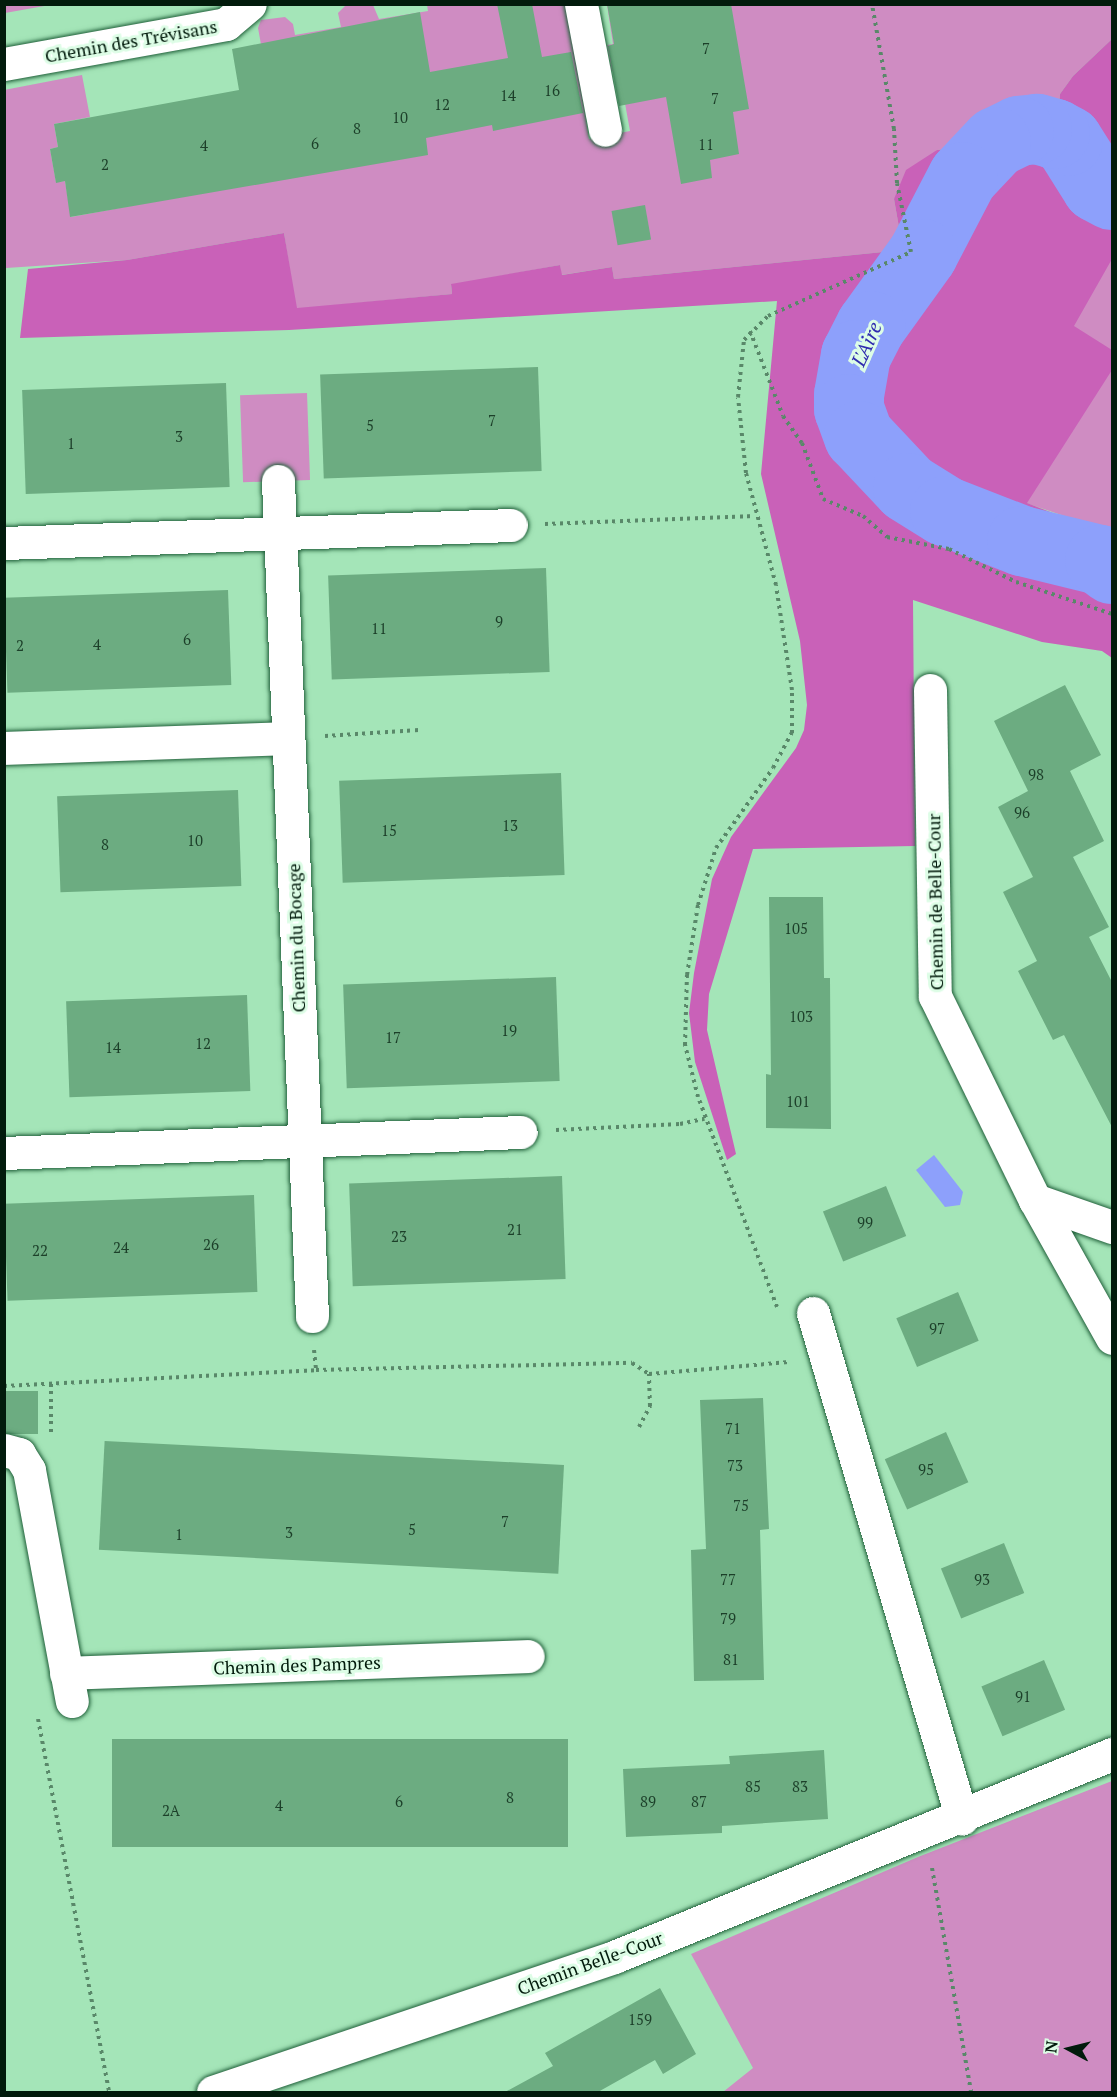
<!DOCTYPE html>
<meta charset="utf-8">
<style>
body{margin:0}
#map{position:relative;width:1117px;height:2097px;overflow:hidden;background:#a4e5b8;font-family:"PT Serif",serif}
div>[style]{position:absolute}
.green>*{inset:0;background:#cf8cc2;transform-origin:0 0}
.forest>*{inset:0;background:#c961b8}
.water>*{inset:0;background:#8da0fb}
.river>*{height:70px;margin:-35px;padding:0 35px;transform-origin:35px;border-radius:35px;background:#8da0fb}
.building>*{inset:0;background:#6cac81;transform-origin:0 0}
.path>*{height:4px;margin-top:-2px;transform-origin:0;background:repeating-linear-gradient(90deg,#598869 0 3px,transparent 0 7.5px)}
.roads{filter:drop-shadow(0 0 2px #20603a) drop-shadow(0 0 2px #20603a)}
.minor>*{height:33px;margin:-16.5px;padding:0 16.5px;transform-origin:16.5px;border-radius:16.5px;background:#fff}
span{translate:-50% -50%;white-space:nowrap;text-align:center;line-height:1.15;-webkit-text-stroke:6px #ddfde6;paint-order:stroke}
.number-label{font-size:15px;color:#1c3f29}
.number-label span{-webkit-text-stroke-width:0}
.street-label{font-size:18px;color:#021b0c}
.water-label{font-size:20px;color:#302caf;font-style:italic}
.frame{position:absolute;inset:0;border:6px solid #021b0c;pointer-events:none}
.north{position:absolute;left:1039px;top:2019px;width:60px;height:60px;-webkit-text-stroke:4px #ddfde6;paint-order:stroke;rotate:277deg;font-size:16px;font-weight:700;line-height:24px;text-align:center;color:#021b0c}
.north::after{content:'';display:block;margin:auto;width:21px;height:27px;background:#021b0c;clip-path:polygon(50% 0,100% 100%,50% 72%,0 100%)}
</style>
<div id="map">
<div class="green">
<div style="clip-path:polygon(5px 4px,50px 4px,50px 5px,5px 13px)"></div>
<div style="clip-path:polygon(346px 5px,373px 5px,379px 19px,428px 11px,427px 5px,568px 5px,589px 139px,630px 131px,619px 70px,612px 71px,607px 45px,613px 44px,607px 5px,1112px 5px,1112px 39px,1073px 76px,1060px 94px,1059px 109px,1044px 112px,1018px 105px,958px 148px,937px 150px,894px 199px,903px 250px,614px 279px,612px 267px,561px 275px,560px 265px,451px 285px,452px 294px,296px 309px,284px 233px,127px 260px,6px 268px,4px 90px,82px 75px,90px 117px,54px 124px,58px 147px,50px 149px,56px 182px,65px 181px,71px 217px,255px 183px,267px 77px,258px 28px,261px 20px,285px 17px,293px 24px,295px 35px,341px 27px,338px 13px)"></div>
<div style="clip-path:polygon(1112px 223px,1112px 539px,1088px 524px,1026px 503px,924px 399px)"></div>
<div style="left:307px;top:393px;width:87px;height:67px;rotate:88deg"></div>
<div style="clip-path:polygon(1112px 1781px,1112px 2092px,723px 2092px,753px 2068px,691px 1954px,918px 1857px)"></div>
</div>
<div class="forest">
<div style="clip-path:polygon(1112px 39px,1112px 259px,1074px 326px,1112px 350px,1112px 370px,1027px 503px,1112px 536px,1112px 658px,1102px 651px,1042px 642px,913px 600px,915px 846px,753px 849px,709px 994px,707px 1030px,736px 1154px,727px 1160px,695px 1062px,689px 1013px,694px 973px,712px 879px,731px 837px,796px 748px,804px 730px,807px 705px,800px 641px,761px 474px,777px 301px,289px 330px,20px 338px,28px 269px,127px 260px,284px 233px,297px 308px,452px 294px,451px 284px,560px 265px,562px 275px,612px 267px,614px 279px,903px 250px,894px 199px,906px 170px,937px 150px,958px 148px,1019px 105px,1044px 112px,1059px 109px,1060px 94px,1073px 76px)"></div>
</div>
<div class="water">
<div style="clip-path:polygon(934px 1155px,963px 1192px,960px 1205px,945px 1207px,916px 1170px)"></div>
</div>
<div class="river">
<div style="left:1112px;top:195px;width:17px;rotate:-152deg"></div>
<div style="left:1097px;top:187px;width:54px;rotate:-122.2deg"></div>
<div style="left:1068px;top:141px;width:15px;rotate:-152deg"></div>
<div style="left:1055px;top:134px;width:19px;rotate:-164deg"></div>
<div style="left:1037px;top:129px;width:18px;rotate:174deg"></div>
<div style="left:1019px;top:131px;width:25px;rotate:154deg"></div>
<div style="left:996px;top:142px;width:48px;rotate:133.3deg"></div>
<div style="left:963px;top:177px;width:87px;rotate:117.5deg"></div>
<div style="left:923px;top:254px;width:89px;rotate:125.8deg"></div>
<div style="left:871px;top:326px;width:33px;rotate:117deg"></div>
<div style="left:856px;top:355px;width:41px;rotate:99.9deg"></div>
<div style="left:849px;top:395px;width:14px;rotate:90deg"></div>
<div style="left:849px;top:409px;width:29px;rotate:70deg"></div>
<div style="left:859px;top:436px;width:71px;rotate:46.7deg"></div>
<div style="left:908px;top:488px;width:44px;rotate:31.9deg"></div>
<div style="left:945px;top:511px;width:83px;rotate:21.3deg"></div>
<div style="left:1022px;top:541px;width:80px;rotate:13.7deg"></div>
<div style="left:1100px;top:560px;width:15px;rotate:37deg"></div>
</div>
<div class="building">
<div style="clip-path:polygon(497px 4px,532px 4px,542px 57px,571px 52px,583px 113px,493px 131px,492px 125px,426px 138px,428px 155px,70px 217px,65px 181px,56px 183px,50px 149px,58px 147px,54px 124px,239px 90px,232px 49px,420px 12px,430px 72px,508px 58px)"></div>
<div style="clip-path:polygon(607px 4px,731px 4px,749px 109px,733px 112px,739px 154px,710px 160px,712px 178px,681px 184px,666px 97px,619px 106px,608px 46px,614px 44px)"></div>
<div style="left:645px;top:205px;width:35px;height:34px;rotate:80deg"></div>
<div style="left:538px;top:367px;width:104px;height:218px;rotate:88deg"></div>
<div style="left:226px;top:383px;width:104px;height:204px;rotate:88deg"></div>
<div style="left:546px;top:568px;width:104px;height:218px;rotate:88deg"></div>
<div style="left:228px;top:590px;width:95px;height:224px;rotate:88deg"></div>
<div style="clip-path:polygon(1065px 685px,1101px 755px,1070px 771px,1104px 841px,1073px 857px,1109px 927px,1089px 937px,1113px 984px,1113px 1129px,1064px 1035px,1053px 1040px,1018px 971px,1037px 961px,1003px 892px,1033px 877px,998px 807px,1028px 791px,994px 721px)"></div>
<div style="left:561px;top:773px;width:102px;height:222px;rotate:88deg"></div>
<div style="left:238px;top:790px;width:96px;height:181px;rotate:88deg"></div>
<div style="clip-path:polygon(769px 897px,823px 897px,824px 978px,830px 978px,831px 1129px,766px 1128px,766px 1074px,771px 1075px)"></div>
<div style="left:556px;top:977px;width:104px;height:213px;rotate:88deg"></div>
<div style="left:247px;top:995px;width:96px;height:181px;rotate:88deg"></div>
<div style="left:562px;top:1176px;width:103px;height:213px;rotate:88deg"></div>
<div style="left:886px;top:1186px;width:54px;height:68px;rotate:68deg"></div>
<div style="left:254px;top:1195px;width:97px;height:250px;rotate:88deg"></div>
<div style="left:958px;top:1292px;width:53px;height:67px;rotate:67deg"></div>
<div style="left:38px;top:1391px;width:43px;height:34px;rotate:90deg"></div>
<div style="clip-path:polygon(763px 1398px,769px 1529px,760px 1530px,764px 1680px,694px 1681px,691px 1550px,706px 1549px,700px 1400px)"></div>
<div style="left:946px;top:1432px;width:55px;height:67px;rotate:66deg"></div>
<div style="left:564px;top:1465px;width:109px;height:460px;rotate:93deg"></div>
<div style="left:1004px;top:1543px;width:54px;height:68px;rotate:68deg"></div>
<div style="left:1044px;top:1660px;width:54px;height:68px;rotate:67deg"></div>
<div style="left:568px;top:1739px;width:108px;height:456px;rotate:90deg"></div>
<div style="clip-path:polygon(824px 1750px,828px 1819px,722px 1826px,722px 1833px,626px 1837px,623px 1769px,730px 1764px,729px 1756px)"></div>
<div style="clip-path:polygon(660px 1988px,696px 2054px,663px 2074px,655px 2060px,598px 2092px,505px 2092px,553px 2066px,545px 2053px)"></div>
</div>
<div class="path">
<div style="left:750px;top:331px;width:91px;rotate:68.8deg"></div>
<div style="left:783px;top:416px;width:33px;rotate:55deg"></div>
<div style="left:802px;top:443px;width:60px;rotate:69.4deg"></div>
<div style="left:823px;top:499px;width:43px;rotate:23deg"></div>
<div style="left:863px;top:516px;width:32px;rotate:41deg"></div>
<div style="left:887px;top:537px;width:63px;rotate:11deg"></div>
<div style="left:949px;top:549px;width:75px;rotate:26.2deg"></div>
<div style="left:1016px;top:582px;width:101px;rotate:18.4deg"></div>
<div style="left:545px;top:524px;width:210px;rotate:-2.2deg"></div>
<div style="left:325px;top:736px;width:94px;rotate:-3.7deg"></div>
<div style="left:556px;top:1130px;width:124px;rotate:-2.8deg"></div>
<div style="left:680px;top:1124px;width:25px;rotate:-12deg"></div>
<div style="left:777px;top:1307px;width:224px;rotate:-110.6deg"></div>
<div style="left:698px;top:1097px;width:54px;rotate:-104deg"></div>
<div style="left:685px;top:1045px;width:70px;rotate:-88.4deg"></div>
<div style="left:687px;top:975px;width:71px;rotate:-81.1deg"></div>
<div style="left:698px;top:905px;width:60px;rotate:-72.5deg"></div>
<div style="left:716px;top:848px;width:98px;rotate:-54.5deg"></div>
<div style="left:773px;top:768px;width:40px;rotate:-62deg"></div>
<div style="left:792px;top:733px;width:43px;rotate:-90deg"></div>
<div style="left:792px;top:690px;width:106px;rotate:-98.7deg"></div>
<div style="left:776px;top:585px;width:116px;rotate:-105deg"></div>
<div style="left:746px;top:473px;width:76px;rotate:-96deg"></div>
<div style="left:738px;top:397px;width:57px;rotate:-84deg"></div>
<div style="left:744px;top:340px;width:34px;rotate:-45deg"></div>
<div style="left:768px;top:316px;width:157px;rotate:-24.1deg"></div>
<div style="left:911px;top:252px;width:70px;rotate:-101.5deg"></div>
<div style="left:897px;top:183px;width:54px;rotate:-93.2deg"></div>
<div style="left:894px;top:129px;width:127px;rotate:-100deg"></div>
<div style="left:314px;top:1350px;width:20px;rotate:84deg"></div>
<div style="left:51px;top:1384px;width:51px;rotate:90deg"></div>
<div style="left:4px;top:1386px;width:312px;rotate:-2.9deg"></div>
<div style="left:316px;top:1370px;width:316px;rotate:-1.3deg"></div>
<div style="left:632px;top:1363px;width:20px;rotate:33deg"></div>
<div style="left:649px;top:1374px;width:140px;rotate:-4.9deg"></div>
<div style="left:639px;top:1427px;width:24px;rotate:-62deg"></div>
<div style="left:650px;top:1406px;width:32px;rotate:-92deg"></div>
<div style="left:38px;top:1719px;width:380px;rotate:79.2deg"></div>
<div style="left:932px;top:1868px;width:227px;rotate:80.1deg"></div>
</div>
<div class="roads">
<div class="minor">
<div style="left:581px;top:4px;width:128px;rotate:79.2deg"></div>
<div style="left:4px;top:64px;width:226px;rotate:-10.2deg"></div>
<div style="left:226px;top:24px;width:31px;rotate:-40deg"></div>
<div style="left:278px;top:481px;width:836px;rotate:87.67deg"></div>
<div style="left:4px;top:543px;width:507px;rotate:-2.03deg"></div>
<div style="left:930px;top:690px;width:306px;rotate:89.1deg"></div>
<div style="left:935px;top:996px;width:227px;rotate:63.9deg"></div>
<div style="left:1035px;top:1200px;width:158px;rotate:60.8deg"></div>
<div style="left:4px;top:748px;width:284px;rotate:-2deg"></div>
<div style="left:4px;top:1153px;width:517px;rotate:-2.33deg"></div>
<div style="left:1035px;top:1200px;width:82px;rotate:19.3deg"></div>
<div style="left:813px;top:1313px;width:527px;rotate:73.59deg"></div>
<div style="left:4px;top:1450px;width:16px;rotate:15deg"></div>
<div style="left:19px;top:1454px;width:19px;rotate:58deg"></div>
<div style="left:29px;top:1470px;width:235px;rotate:79.5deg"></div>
<div style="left:66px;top:1673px;width:462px;rotate:-2.1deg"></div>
<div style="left:213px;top:2092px;width:423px;rotate:-18.6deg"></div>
<div style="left:614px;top:1957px;width:538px;rotate:-22.18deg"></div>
</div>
</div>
<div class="number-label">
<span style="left:706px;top:49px">7</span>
<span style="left:552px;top:91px">16</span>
<span style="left:508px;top:96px">14</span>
<span style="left:715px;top:99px">7</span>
<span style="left:442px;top:105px">12</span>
<span style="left:400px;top:118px">10</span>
<span style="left:357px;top:129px">8</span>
<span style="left:315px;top:144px">6</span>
<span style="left:706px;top:145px">11</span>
<span style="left:204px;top:146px">4</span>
<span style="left:105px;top:165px">2</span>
<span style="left:492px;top:421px">7</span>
<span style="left:370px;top:426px">5</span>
<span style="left:179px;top:437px">3</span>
<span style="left:71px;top:444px">1</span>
<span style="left:499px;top:622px">9</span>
<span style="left:379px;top:629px">11</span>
<span style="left:187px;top:640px">6</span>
<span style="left:97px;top:645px">4</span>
<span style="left:20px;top:646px">2</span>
<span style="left:1036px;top:775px">98</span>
<span style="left:1022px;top:813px">96</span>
<span style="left:510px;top:826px">13</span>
<span style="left:389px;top:831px">15</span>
<span style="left:195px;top:841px">10</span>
<span style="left:105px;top:845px">8</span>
<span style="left:796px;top:929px">105</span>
<span style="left:801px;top:1017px">103</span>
<span style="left:509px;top:1031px">19</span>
<span style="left:393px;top:1038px">17</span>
<span style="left:203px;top:1044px">12</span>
<span style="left:113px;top:1048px">14</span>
<span style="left:798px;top:1102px">101</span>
<span style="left:865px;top:1223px">99</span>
<span style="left:515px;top:1230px">21</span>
<span style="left:399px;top:1237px">23</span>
<span style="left:211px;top:1245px">26</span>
<span style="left:121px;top:1248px">24</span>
<span style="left:40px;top:1251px">22</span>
<span style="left:937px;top:1329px">97</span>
<span style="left:733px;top:1429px">71</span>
<span style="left:735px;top:1466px">73</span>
<span style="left:926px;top:1470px">95</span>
<span style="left:741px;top:1506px">75</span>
<span style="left:505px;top:1522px">7</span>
<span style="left:412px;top:1530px">5</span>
<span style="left:289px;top:1533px">3</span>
<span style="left:179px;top:1535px">1</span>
<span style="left:728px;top:1580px">77</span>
<span style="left:982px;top:1580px">93</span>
<span style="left:728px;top:1619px">79</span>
<span style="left:731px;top:1660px">81</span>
<span style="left:1023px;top:1697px">91</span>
<span style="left:753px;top:1787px">85</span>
<span style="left:800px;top:1787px">83</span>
<span style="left:510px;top:1798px">8</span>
<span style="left:399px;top:1802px">6</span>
<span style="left:648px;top:1802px">89</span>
<span style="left:699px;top:1802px">87</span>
<span style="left:279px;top:1806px">4</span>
<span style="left:171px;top:1811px">2A</span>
<span style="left:640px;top:2020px">159</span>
</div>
<div class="street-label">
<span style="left:131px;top:41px;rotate:-10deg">Chemin des Trévisans</span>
<span style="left:935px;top:902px;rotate:-91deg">Chemin de Belle-Cour</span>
<span style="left:296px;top:938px;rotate:-92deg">Chemin du Bocage</span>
<span style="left:297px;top:1665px;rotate:-2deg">Chemin des Pampres</span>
<span style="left:590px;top:1963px;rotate:-20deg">Chemin Belle-Cour</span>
</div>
<div class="water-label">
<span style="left:866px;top:344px;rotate:-66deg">L'Aire</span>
</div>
<div class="frame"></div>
<div class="north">N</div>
</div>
